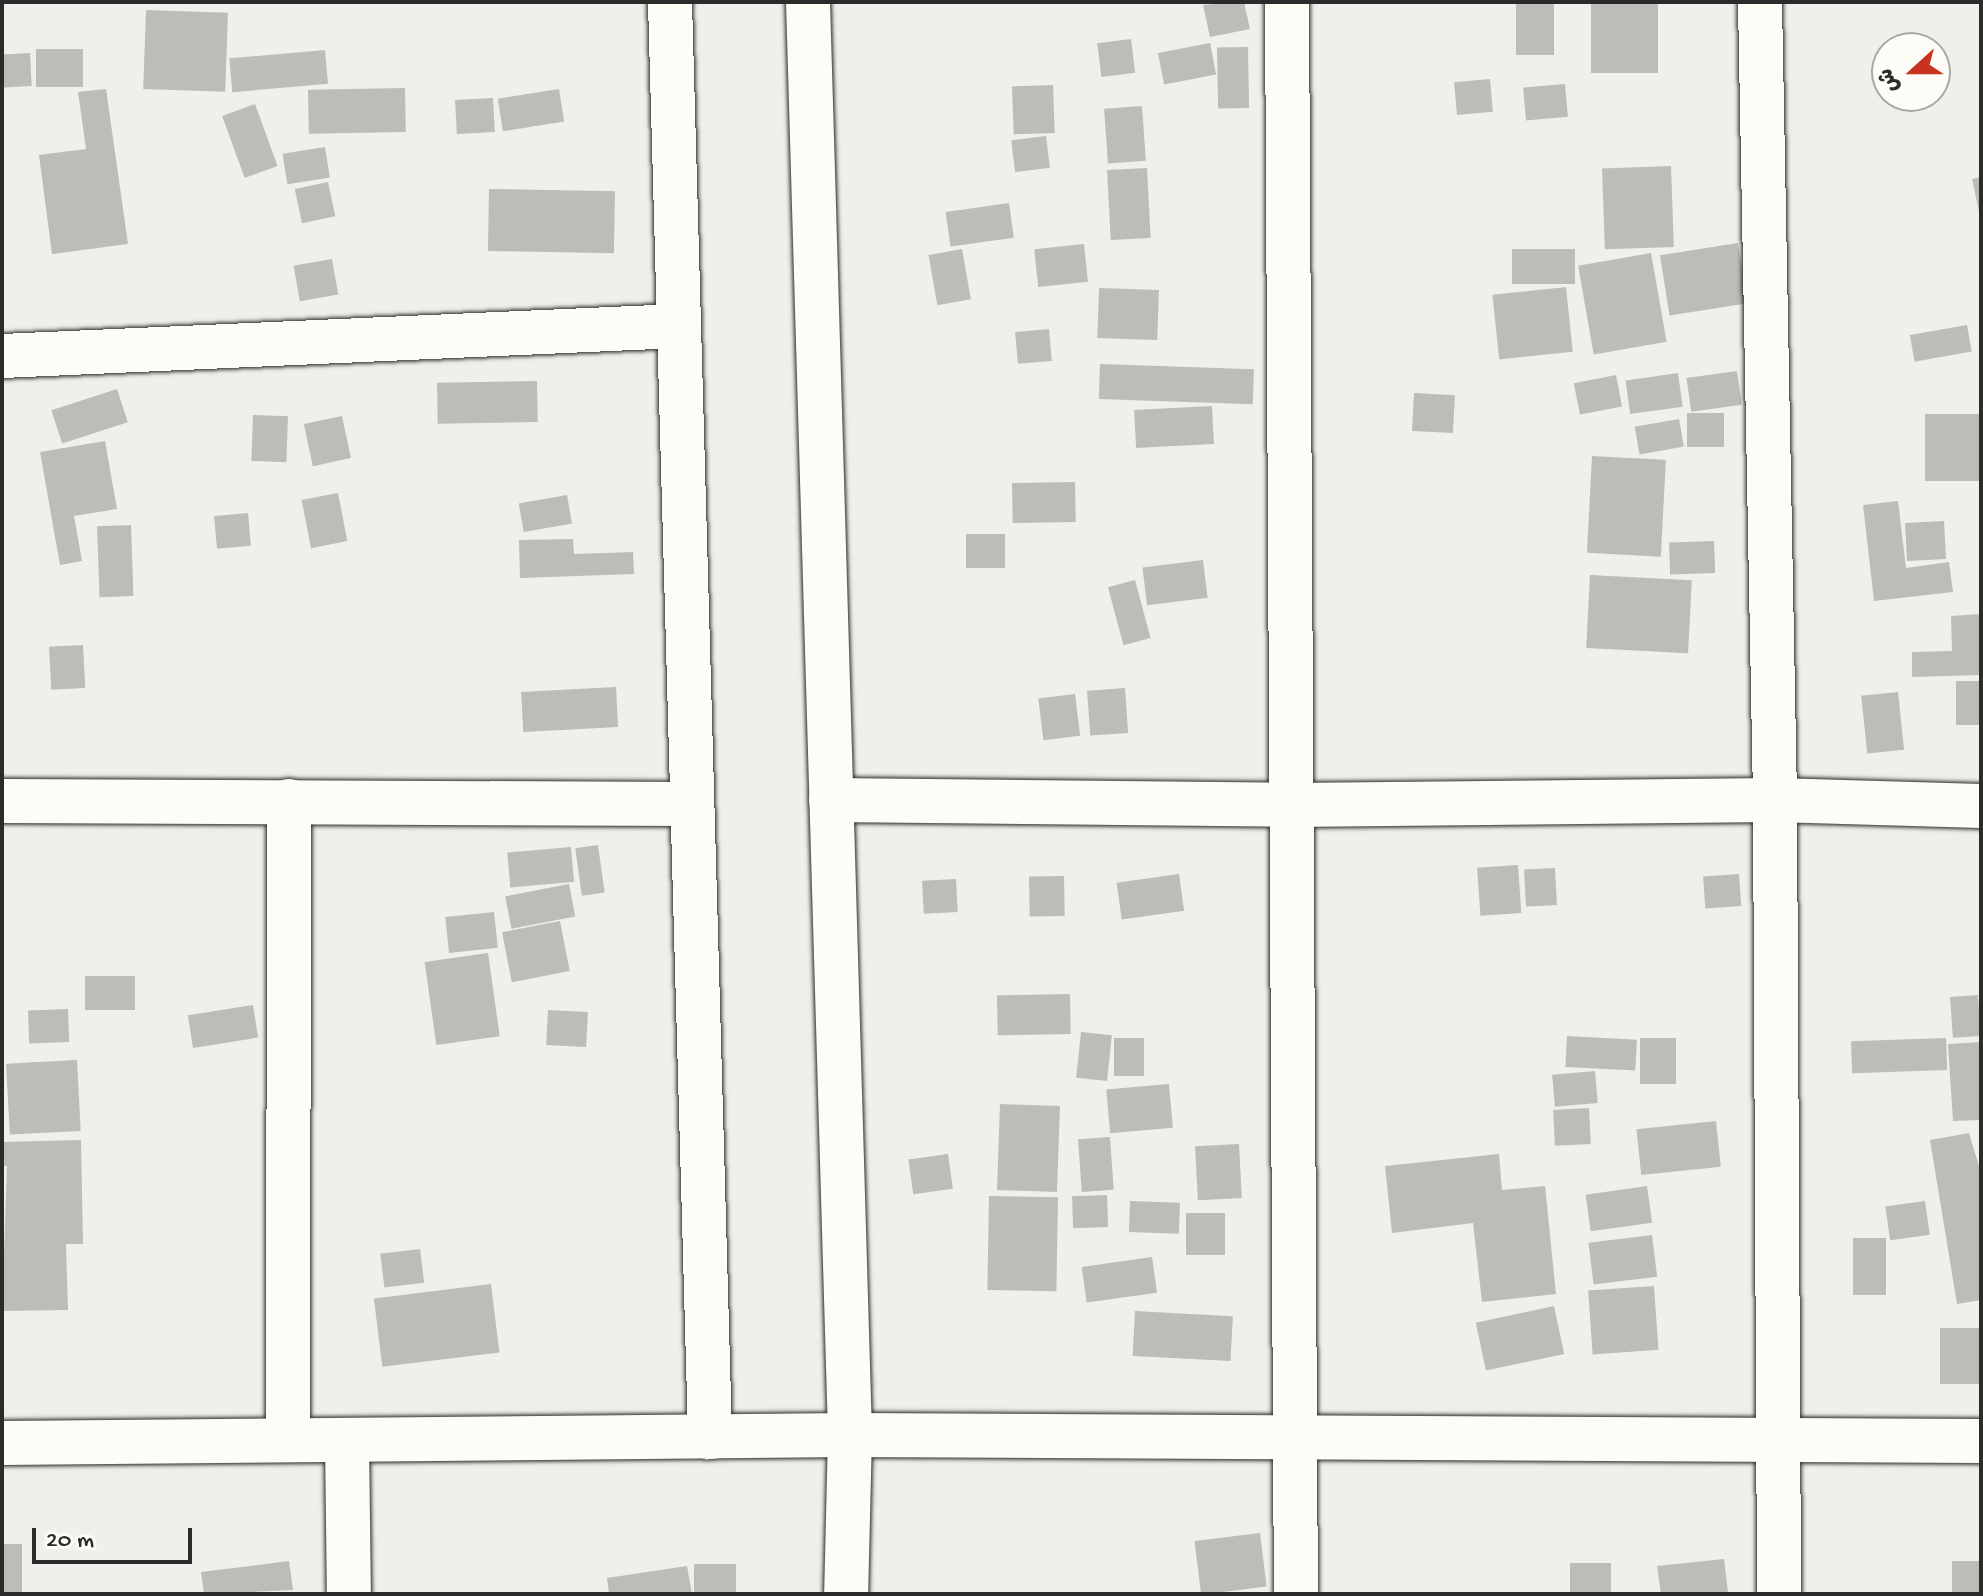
<!DOCTYPE html>
<meta charset="utf-8">
<style>
body{margin:0}
#map{position:relative;width:1983px;height:1596px;overflow:hidden;background:#f0efeb;font-family:"Gochi Hand","Playpen Sans Arabic",sans-serif}
div>[style]{position:absolute}
.building>*{inset:0;background:#bdbcb8;transform-origin:0 0}
.roads{filter:drop-shadow(0 0 2px #2b2b2b) drop-shadow(0 0 2px #2b2b2b)}
.minor>*{height:44px;margin:-22px;padding:0 22px;transform-origin:22px;border-radius:22px;background:#fdfcf7}
span{translate:-50% -50%;white-space:nowrap;text-align:center;line-height:1.15;-webkit-text-stroke:6px #fdfcf7;paint-order:stroke}
.frame{position:absolute;inset:0;border:4px solid #2b2b2b;pointer-events:none}
.north{position:absolute;left:1871px;top:32px;width:80px;height:80px;box-sizing:border-box;background:#fdfcf7;border:2px solid #a9a8a5;border-radius:50%;rotate:249deg;font-size:22px;font-weight:700;line-height:32px;text-align:center;color:#2b2b2b}
.north::after{content:'';display:block;margin:auto;width:28px;height:36px;background:#c8321e;clip-path:polygon(50% 0,100% 100%,50% 72%,0 100%)}
.scale{position:absolute;left:32px;top:1528px;width:160px;height:36px;box-sizing:border-box;border:4px solid #2b2b2b;border-top:0;padding-left:10px;font-size:24px;line-height:28px;white-space:nowrap;color:#2b2b2b;-webkit-text-stroke:6px #fdfcf7;paint-order:stroke}
</style>
<div id="map">
<div class="building">
<div style="clip-path:polygon(1244px 2px,1250px 29px,1210px 37px,1203px 5px)"></div>
<div style="left:1516px;top:2px;width:38px;height:53px"></div>
<div style="left:1591px;top:2px;width:67px;height:71px"></div>
<div style="left:146px;top:10px;width:82px;height:79px;rotate:2deg"></div>
<div style="left:1131px;top:39px;width:34px;height:34px;rotate:83deg"></div>
<div style="left:1210px;top:43px;width:32px;height:53px;rotate:79deg"></div>
<div style="left:1248px;top:47px;width:61px;height:31px;rotate:89deg"></div>
<div style="left:36px;top:49px;width:47px;height:38px"></div>
<div style="left:325px;top:50px;width:34px;height:96px;rotate:85deg"></div>
<div style="left:30px;top:53px;width:33px;height:28px;rotate:87deg"></div>
<div style="left:1490px;top:79px;width:33px;height:36px;rotate:85deg"></div>
<div style="left:1565px;top:84px;width:33px;height:42px;rotate:85deg"></div>
<div style="left:1053px;top:85px;width:48px;height:41px;rotate:88deg"></div>
<div style="left:405px;top:88px;width:44px;height:97px;rotate:89deg"></div>
<div style="clip-path:polygon(106px 89px,128px 244px,52px 254px,39px 155px,86px 149px,78px 92px)"></div>
<div style="left:559px;top:89px;width:33px;height:62px;rotate:81deg"></div>
<div style="left:493px;top:98px;width:34px;height:38px;rotate:87deg"></div>
<div style="left:255px;top:104px;width:66px;height:35px;rotate:70deg"></div>
<div style="left:1142px;top:106px;width:55px;height:38px;rotate:86deg"></div>
<div style="left:1046px;top:136px;width:32px;height:35px;rotate:83deg"></div>
<div style="left:325px;top:147px;width:31px;height:43px;rotate:81deg"></div>
<div style="left:1671px;top:166px;width:81px;height:69px;rotate:88deg"></div>
<div style="left:1147px;top:168px;width:70px;height:40px;rotate:87deg"></div>
<div style="clip-path:polygon(1981px 177px,1981px 216px,1980px 216px,1972px 179px)"></div>
<div style="left:328px;top:182px;width:35px;height:34px;rotate:78deg"></div>
<div style="left:489px;top:189px;width:126px;height:62px;rotate:1deg"></div>
<div style="left:1009px;top:203px;width:35px;height:64px;rotate:82deg"></div>
<div style="left:1738px;top:243px;width:61px;height:79px;rotate:81deg"></div>
<div style="left:1084px;top:244px;width:38px;height:50px;rotate:84deg"></div>
<div style="left:962px;top:249px;width:51px;height:34px;rotate:80deg"></div>
<div style="left:1575px;top:249px;width:35px;height:63px;rotate:90deg"></div>
<div style="left:1651px;top:253px;width:90px;height:74px;rotate:80deg"></div>
<div style="left:332px;top:259px;width:36px;height:39px;rotate:80deg"></div>
<div style="left:1566px;top:287px;width:65px;height:74px;rotate:84deg"></div>
<div style="left:1099px;top:288px;width:60px;height:50px;rotate:2deg"></div>
<div style="left:1967px;top:325px;width:27px;height:58px;rotate:80deg"></div>
<div style="left:1049px;top:329px;width:32px;height:34px;rotate:85deg"></div>
<div style="left:1100px;top:364px;width:154px;height:35px;rotate:2deg"></div>
<div style="left:1737px;top:371px;width:34px;height:51px;rotate:82deg"></div>
<div style="left:1678px;top:373px;width:34px;height:53px;rotate:82deg"></div>
<div style="left:1616px;top:375px;width:32px;height:43px;rotate:79deg"></div>
<div style="left:537px;top:381px;width:41px;height:100px;rotate:89deg"></div>
<div style="left:117px;top:389px;width:35px;height:69px;rotate:72deg"></div>
<div style="left:1414px;top:393px;width:41px;height:38px;rotate:3deg"></div>
<div style="left:1212px;top:406px;width:38px;height:78px;rotate:87deg"></div>
<div style="left:1724px;top:413px;width:34px;height:37px;rotate:90deg"></div>
<div style="left:1925px;top:414px;width:56px;height:67px"></div>
<div style="left:253px;top:415px;width:35px;height:46px;rotate:2deg"></div>
<div style="left:342px;top:416px;width:43px;height:39px;rotate:78deg"></div>
<div style="left:1679px;top:419px;width:28px;height:45px;rotate:80deg"></div>
<div style="clip-path:polygon(105px 441px,117px 509px,74px 516px,82px 561px,60px 565px,40px 452px)"></div>
<div style="left:1592px;top:456px;width:74px;height:97px;rotate:3deg"></div>
<div style="left:1075px;top:482px;width:40px;height:63px;rotate:89deg"></div>
<div style="left:338px;top:493px;width:49px;height:37px;rotate:79deg"></div>
<div style="left:567px;top:495px;width:29px;height:49px;rotate:80deg"></div>
<div style="clip-path:polygon(1898px 501px,1906px 568px,1949px 562px,1953px 592px,1874px 601px,1863px 505px)"></div>
<div style="left:248px;top:513px;width:33px;height:34px;rotate:85deg"></div>
<div style="left:1944px;top:521px;width:38px;height:39px;rotate:87deg"></div>
<div style="left:131px;top:525px;width:71px;height:34px;rotate:88deg"></div>
<div style="left:966px;top:534px;width:39px;height:34px"></div>
<div style="clip-path:polygon(573px 539px,574px 554px,633px 552px,634px 574px,520px 578px,519px 540px)"></div>
<div style="left:1714px;top:541px;width:32px;height:45px;rotate:88deg"></div>
<div style="left:1203px;top:560px;width:38px;height:61px;rotate:83deg"></div>
<div style="left:1590px;top:575px;width:102px;height:73px;rotate:3deg"></div>
<div style="left:1135px;top:580px;width:60px;height:28px;rotate:75deg"></div>
<div style="clip-path:polygon(1981px 614px,1981px 675px,1912px 677px,1912px 652px,1952px 651px,1951px 616px)"></div>
<div style="left:83px;top:645px;width:43px;height:34px;rotate:87deg"></div>
<div style="left:1981px;top:681px;width:44px;height:25px;rotate:90deg"></div>
<div style="left:616px;top:687px;width:40px;height:95px;rotate:87deg"></div>
<div style="left:1125px;top:688px;width:45px;height:38px;rotate:86deg"></div>
<div style="left:1898px;top:692px;width:58px;height:37px;rotate:84deg"></div>
<div style="left:1075px;top:694px;width:42px;height:37px;rotate:83deg"></div>
<div style="left:598px;top:845px;width:48px;height:23px;rotate:82deg"></div>
<div style="left:571px;top:847px;width:35px;height:64px;rotate:85deg"></div>
<div style="left:1518px;top:865px;width:48px;height:41px;rotate:86deg"></div>
<div style="left:1555px;top:868px;width:37px;height:31px;rotate:87deg"></div>
<div style="left:1179px;top:874px;width:37px;height:63px;rotate:82deg"></div>
<div style="left:1739px;top:874px;width:32px;height:36px;rotate:86deg"></div>
<div style="left:1064px;top:876px;width:40px;height:35px;rotate:89deg"></div>
<div style="left:956px;top:879px;width:33px;height:34px;rotate:87deg"></div>
<div style="left:569px;top:884px;width:33px;height:65px;rotate:79deg"></div>
<div style="left:494px;top:912px;width:36px;height:49px;rotate:84deg"></div>
<div style="left:560px;top:921px;width:51px;height:59px;rotate:79deg"></div>
<div style="left:488px;top:953px;width:84px;height:64px;rotate:82deg"></div>
<div style="left:135px;top:976px;width:34px;height:50px;rotate:90deg"></div>
<div style="left:1070px;top:994px;width:40px;height:73px;rotate:89deg"></div>
<div style="left:1978px;top:995px;width:41px;height:28px;rotate:86deg"></div>
<div style="left:253px;top:1005px;width:33px;height:66px;rotate:81deg"></div>
<div style="left:68px;top:1009px;width:33px;height:40px;rotate:88deg"></div>
<div style="left:548px;top:1010px;width:40px;height:35px;rotate:3deg"></div>
<div style="left:1081px;top:1032px;width:31px;height:46px;rotate:6deg"></div>
<div style="left:1567px;top:1036px;width:70px;height:31px;rotate:3deg"></div>
<div style="left:1114px;top:1038px;width:30px;height:38px"></div>
<div style="left:1640px;top:1038px;width:36px;height:46px"></div>
<div style="left:1946px;top:1038px;width:32px;height:95px;rotate:88deg"></div>
<div style="clip-path:polygon(1981px 1042px,1981px 1120px,1953px 1121px,1948px 1044px)"></div>
<div style="left:77px;top:1060px;width:71px;height:71px;rotate:87deg"></div>
<div style="left:1595px;top:1071px;width:32px;height:43px;rotate:85deg"></div>
<div style="left:1169px;top:1084px;width:44px;height:63px;rotate:85deg"></div>
<div style="left:1000px;top:1104px;width:60px;height:86px;rotate:2deg"></div>
<div style="left:1589px;top:1108px;width:36px;height:36px;rotate:87deg"></div>
<div style="left:1716px;top:1121px;width:46px;height:80px;rotate:84deg"></div>
<div style="clip-path:polygon(1969px 1133px,1981px 1173px,1981px 1300px,1957px 1304px,1930px 1140px)"></div>
<div style="left:1110px;top:1137px;width:53px;height:32px;rotate:86deg"></div>
<div style="clip-path:polygon(81px 1140px,83px 1244px,66px 1244px,68px 1310px,2px 1311px,7px 1166px,2px 1166px,2px 1142px)"></div>
<div style="left:1239px;top:1144px;width:54px;height:44px;rotate:87deg"></div>
<div style="left:948px;top:1154px;width:35px;height:40px;rotate:82deg"></div>
<div style="clip-path:polygon(1499px 1154px,1502px 1190px,1545px 1186px,1556px 1294px,1482px 1302px,1473px 1223px,1392px 1233px,1385px 1166px)"></div>
<div style="left:1647px;top:1186px;width:37px;height:62px;rotate:82deg"></div>
<div style="left:1107px;top:1195px;width:32px;height:35px;rotate:88deg"></div>
<div style="left:989px;top:1196px;width:69px;height:94px;rotate:1deg"></div>
<div style="left:1130px;top:1201px;width:50px;height:31px;rotate:2deg"></div>
<div style="left:1925px;top:1201px;width:34px;height:40px;rotate:82deg"></div>
<div style="left:1186px;top:1213px;width:39px;height:42px"></div>
<div style="left:1652px;top:1235px;width:42px;height:64px;rotate:83deg"></div>
<div style="left:1853px;top:1238px;width:33px;height:57px"></div>
<div style="left:420px;top:1249px;width:34px;height:40px;rotate:83deg"></div>
<div style="left:1152px;top:1257px;width:36px;height:71px;rotate:82deg"></div>
<div style="left:491px;top:1284px;width:69px;height:118px;rotate:83deg"></div>
<div style="left:1654px;top:1286px;width:64px;height:66px;rotate:86deg"></div>
<div style="left:1554px;top:1306px;width:49px;height:80px;rotate:78deg"></div>
<div style="left:1135px;top:1311px;width:98px;height:45px;rotate:3deg"></div>
<div style="left:1981px;top:1328px;width:56px;height:41px;rotate:90deg"></div>
<div style="left:1260px;top:1533px;width:54px;height:66px;rotate:83deg"></div>
<div style="left:2px;top:1544px;width:20px;height:50px"></div>
<div style="clip-path:polygon(1724px 1559px,1728px 1592px,1661px 1594px,1657px 1566px)"></div>
<div style="clip-path:polygon(289px 1561px,293px 1590px,204px 1594px,201px 1572px)"></div>
<div style="left:1981px;top:1561px;width:33px;height:29px;rotate:90deg"></div>
<div style="left:1570px;top:1563px;width:41px;height:31px"></div>
<div style="left:694px;top:1564px;width:42px;height:30px"></div>
<div style="clip-path:polygon(687px 1566px,692px 1594px,609px 1594px,607px 1578px)"></div>
</div>
<div class="roads">
<div class="minor">
<div style="left:670px;top:2px;width:1436px;rotate:88.4deg"></div>
<div style="left:808px;top:2px;width:1434px;rotate:88.32deg"></div>
<div style="left:850px;top:1435px;width:159px;rotate:91.4deg"></div>
<div style="left:1287px;top:2px;width:1592px;rotate:89.68deg"></div>
<div style="left:1760px;top:2px;width:798px;rotate:88.92deg"></div>
<div style="left:1775px;top:800px;width:794px;rotate:89.71deg"></div>
<div style="left:2px;top:356px;width:678px;rotate:-2.54deg"></div>
<div style="left:831px;top:800px;width:460px;rotate:0.6deg"></div>
<div style="left:1291px;top:805px;width:484px;rotate:-0.6deg"></div>
<div style="left:1775px;top:800px;width:206px;rotate:1.7deg"></div>
<div style="left:2px;top:801px;width:689px;rotate:0.25deg"></div>
<div style="left:288px;top:1440px;width:639px;rotate:-89.91deg"></div>
<div style="left:347px;top:1440px;width:154px;rotate:89.3deg"></div>
<div style="left:2px;top:1443px;width:848px;rotate:-0.54deg"></div>
<div style="left:850px;top:1435px;width:1131px;rotate:0.3deg"></div>
</div>
</div>
<div class="frame"></div>
<div class="north">ش</div>
<div class="scale">20 m</div>
</div>
